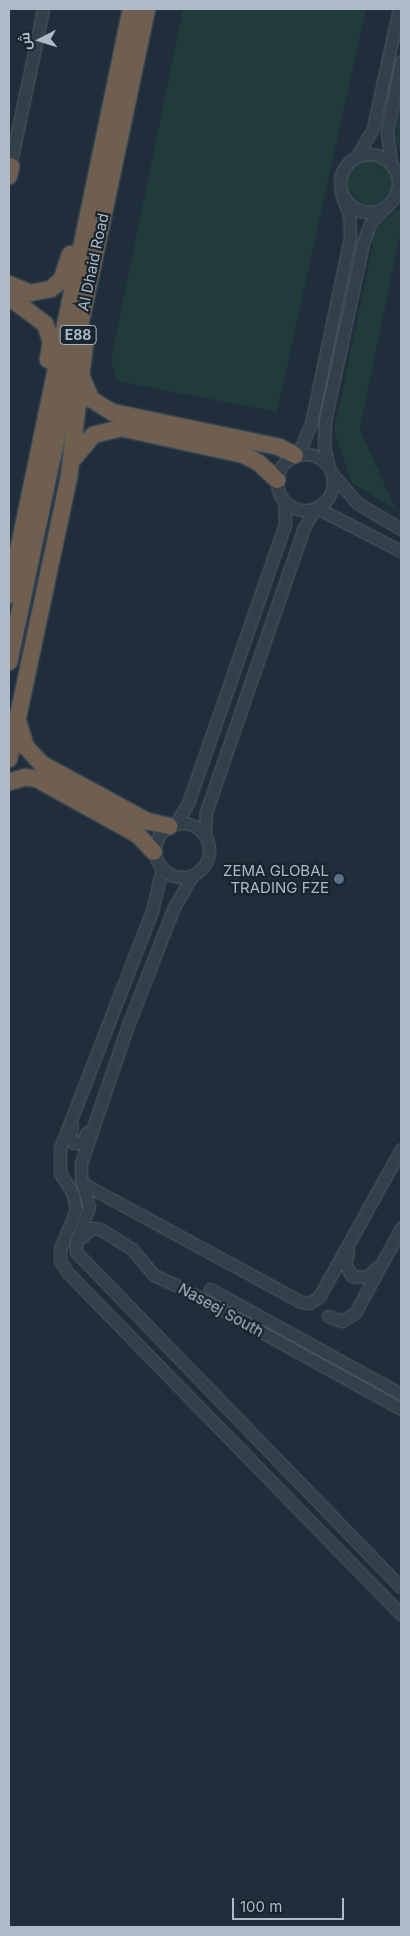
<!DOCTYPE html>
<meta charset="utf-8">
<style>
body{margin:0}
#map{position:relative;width:410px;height:1936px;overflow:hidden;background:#1f2e3a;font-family:Inter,Cairo,sans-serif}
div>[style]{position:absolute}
.green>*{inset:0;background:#213b3a}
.round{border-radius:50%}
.roads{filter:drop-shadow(0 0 1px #505d68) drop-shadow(0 0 1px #505d68)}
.minor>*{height:11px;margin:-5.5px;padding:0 5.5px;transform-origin:5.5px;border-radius:5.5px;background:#333f4a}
.minor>.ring{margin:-5.5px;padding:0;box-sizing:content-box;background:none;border:11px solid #333f4a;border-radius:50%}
.highway>*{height:16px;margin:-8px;padding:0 8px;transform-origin:8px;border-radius:8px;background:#705f4f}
.dots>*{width:14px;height:14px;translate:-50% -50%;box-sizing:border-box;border:2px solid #18242e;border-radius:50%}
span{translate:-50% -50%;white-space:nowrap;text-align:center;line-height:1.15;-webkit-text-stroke:4.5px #18242e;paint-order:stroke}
.shield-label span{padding:1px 4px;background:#18242e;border:1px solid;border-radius:4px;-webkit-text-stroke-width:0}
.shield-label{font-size:14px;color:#adbac7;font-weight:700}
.street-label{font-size:15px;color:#adbac7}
.poi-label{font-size:15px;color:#adbac7}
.right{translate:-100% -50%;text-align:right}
.frame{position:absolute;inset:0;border:10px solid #adbac7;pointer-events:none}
.north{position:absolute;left:15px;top:15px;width:50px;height:50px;-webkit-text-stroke:4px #18242e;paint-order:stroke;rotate:265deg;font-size:14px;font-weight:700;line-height:20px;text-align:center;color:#adbac7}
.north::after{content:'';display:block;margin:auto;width:18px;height:22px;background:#adbac7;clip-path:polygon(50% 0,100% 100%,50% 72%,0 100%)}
.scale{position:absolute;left:232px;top:1898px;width:112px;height:22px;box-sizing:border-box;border:2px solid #adbac7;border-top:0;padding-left:6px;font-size:15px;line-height:18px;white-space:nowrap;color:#adbac7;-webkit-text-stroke:4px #18242e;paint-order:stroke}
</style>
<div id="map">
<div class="green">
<div style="clip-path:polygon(183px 9px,366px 9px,277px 412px,117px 381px,111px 359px)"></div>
<div style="clip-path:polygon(401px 95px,401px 157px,396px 137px)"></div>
<div class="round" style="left:343px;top:156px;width:50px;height:50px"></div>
<div style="clip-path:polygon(401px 208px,401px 229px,360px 429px,396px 510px,352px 483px,334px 430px,373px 245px,369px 239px,390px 213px)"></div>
</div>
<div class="roads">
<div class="minor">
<div class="ring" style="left:340px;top:154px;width:47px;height:47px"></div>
<div style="left:357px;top:156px;width:32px;rotate:-60deg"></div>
<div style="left:373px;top:128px;width:122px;rotate:-77.7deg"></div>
<div style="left:391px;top:164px;width:31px;rotate:-97deg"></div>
<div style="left:387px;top:133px;width:73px;rotate:-79deg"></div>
<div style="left:9px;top:171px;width:166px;rotate:-78.1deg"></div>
<div class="ring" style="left:277px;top:454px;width:45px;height:45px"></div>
<div style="left:298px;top:454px;width:33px;rotate:-67deg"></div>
<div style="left:311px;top:424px;width:190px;rotate:-78.2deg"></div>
<div style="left:350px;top:238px;width:23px;rotate:-92deg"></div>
<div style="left:349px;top:215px;width:23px;rotate:-110deg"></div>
<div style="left:328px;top:464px;width:17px;rotate:-103deg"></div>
<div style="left:324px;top:447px;width:26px;rotate:-88deg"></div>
<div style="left:325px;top:421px;width:182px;rotate:-77.9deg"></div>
<div style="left:363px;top:243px;width:20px;rotate:-70deg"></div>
<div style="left:370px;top:224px;width:21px;rotate:-49deg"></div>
<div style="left:333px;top:475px;width:37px;rotate:49deg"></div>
<div style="left:357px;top:503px;width:51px;rotate:30.6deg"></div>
<div style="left:317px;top:508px;width:94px;rotate:27.1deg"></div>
<div class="ring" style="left:155px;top:823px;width:43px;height:43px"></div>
<div style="left:176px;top:823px;width:23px;rotate:-59deg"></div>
<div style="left:188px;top:803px;width:294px;rotate:-70.8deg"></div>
<div style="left:285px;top:525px;width:24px;rotate:-92deg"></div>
<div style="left:205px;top:835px;width:23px;rotate:-88deg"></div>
<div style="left:206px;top:812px;width:298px;rotate:-71deg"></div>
<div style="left:303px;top:530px;width:24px;rotate:-62deg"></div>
<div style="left:162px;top:869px;width:43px;rotate:103.4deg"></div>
<div style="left:152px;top:911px;width:254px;rotate:111.2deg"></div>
<div style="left:60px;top:1148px;width:25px;rotate:90deg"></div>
<div style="left:60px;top:1173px;width:25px;rotate:58deg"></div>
<div style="left:73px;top:1194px;width:16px;rotate:79deg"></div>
<div style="left:76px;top:1210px;width:42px;rotate:112.3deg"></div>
<div style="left:60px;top:1249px;width:11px;rotate:90deg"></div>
<div style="left:60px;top:1260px;width:14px;rotate:60deg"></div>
<div style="left:67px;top:1272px;width:478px;rotate:45.7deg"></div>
<div style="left:192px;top:876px;width:36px;rotate:120deg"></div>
<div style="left:174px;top:907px;width:127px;rotate:111.3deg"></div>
<div style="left:128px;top:1025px;width:146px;rotate:108.8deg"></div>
<div style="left:81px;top:1163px;width:15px;rotate:90deg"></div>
<div style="left:81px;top:1178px;width:30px;rotate:75deg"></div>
<div style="left:89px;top:1207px;width:36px;rotate:111deg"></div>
<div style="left:76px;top:1241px;width:11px;rotate:90deg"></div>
<div style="left:76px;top:1252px;width:467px;rotate:45.9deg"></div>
<div style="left:72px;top:1126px;width:11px;rotate:105deg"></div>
<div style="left:69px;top:1137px;width:8px;rotate:50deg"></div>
<div style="left:74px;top:1143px;width:8px;rotate:-7deg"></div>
<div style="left:82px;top:1142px;width:11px;rotate:-63deg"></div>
<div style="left:82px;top:1183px;width:249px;rotate:28.5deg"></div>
<div style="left:301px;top:1302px;width:8px;rotate:7deg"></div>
<div style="left:309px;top:1303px;width:12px;rotate:-31deg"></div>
<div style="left:319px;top:1297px;width:169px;rotate:-61deg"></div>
<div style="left:82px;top:1237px;width:13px;rotate:-45deg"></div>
<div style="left:91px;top:1228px;width:9px;rotate:6deg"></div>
<div style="left:100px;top:1229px;width:38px;rotate:32deg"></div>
<div style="left:132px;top:1249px;width:34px;rotate:50deg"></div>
<div style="left:154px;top:1275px;width:33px;rotate:25deg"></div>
<div style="left:184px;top:1289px;width:248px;rotate:28.9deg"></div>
<div style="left:348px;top:1252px;width:12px;rotate:104deg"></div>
<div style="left:345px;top:1264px;width:14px;rotate:60deg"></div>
<div style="left:352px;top:1276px;width:15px;rotate:4deg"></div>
<div style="left:367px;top:1277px;width:13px;rotate:-45deg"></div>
<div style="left:210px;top:1289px;width:218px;rotate:28.8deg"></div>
<div style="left:328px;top:1316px;width:15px;rotate:20deg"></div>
<div style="left:342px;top:1321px;width:15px;rotate:-32deg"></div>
<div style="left:355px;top:1313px;width:97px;rotate:-61.6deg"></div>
</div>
<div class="highway">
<div style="left:9px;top:176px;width:10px;rotate:-79deg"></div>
<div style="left:9px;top:284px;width:23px;rotate:23deg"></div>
<div style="left:30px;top:293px;width:21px;rotate:-11deg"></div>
<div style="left:51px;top:289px;width:15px;rotate:-42deg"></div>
<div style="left:62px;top:279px;width:26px;rotate:-72deg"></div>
<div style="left:9px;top:297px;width:45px;rotate:36.9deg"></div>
<div style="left:45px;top:324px;width:18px;rotate:71deg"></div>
<div style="left:51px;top:341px;width:19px;rotate:99deg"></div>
<div style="left:83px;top:380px;width:21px;rotate:67deg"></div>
<div style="left:91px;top:399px;width:25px;rotate:32deg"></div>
<div style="left:112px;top:412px;width:171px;rotate:11.8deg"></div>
<div style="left:279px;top:447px;width:18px;rotate:27deg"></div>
<div style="left:74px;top:458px;width:30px;rotate:-50deg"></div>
<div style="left:93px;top:435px;width:29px;rotate:-14deg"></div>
<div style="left:121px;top:428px;width:126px;rotate:12.4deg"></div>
<div style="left:244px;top:455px;width:17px;rotate:28deg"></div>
<div style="left:259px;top:463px;width:25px;rotate:43deg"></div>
<div style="left:9px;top:595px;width:599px;rotate:-78.24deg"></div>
<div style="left:9px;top:662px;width:667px;rotate:-78.07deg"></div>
<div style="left:18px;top:721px;width:27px;rotate:73deg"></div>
<div style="left:26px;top:747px;width:23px;rotate:47deg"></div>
<div style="left:42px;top:764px;width:119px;rotate:28.5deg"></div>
<div style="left:147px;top:821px;width:23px;rotate:13deg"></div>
<div style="left:9px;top:759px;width:288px;rotate:-78deg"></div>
<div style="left:69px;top:477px;width:135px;rotate:-83.2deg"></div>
<div style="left:9px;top:782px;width:17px;rotate:-17deg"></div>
<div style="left:25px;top:777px;width:12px;rotate:9deg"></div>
<div style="left:37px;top:779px;width:115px;rotate:29deg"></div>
<div style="left:138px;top:835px;width:23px;rotate:47deg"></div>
</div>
</div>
<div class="dots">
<div style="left:339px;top:879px;background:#5c6f8a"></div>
</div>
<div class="shield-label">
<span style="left:78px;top:335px">E88</span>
</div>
<div class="street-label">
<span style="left:93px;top:262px;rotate:-78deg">Al Dhaid Road</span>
<span style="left:221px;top:1310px;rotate:29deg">Naseej South</span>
</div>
<div class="poi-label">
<span class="right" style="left:329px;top:879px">ZEMA GLOBAL<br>TRADING FZE</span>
</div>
<div class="frame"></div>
<div class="north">ش</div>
<div class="scale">100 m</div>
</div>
